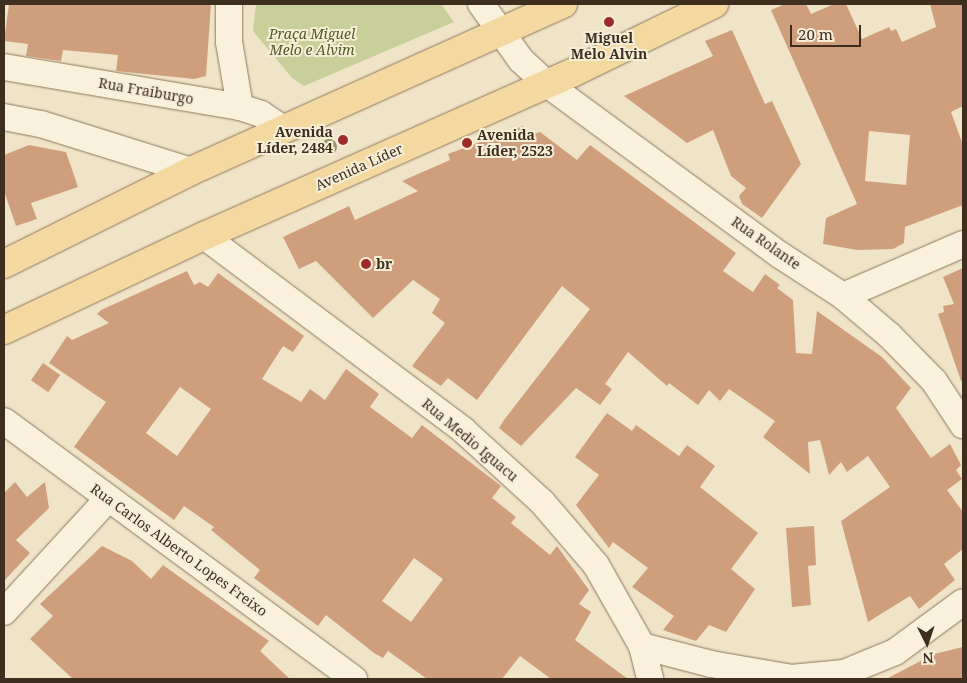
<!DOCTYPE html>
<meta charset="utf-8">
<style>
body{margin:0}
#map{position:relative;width:967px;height:683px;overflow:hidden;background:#f0e4c8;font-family:"Noto Serif",serif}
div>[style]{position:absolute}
.green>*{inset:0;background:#c9cf9b}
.building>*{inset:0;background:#cf9f7d;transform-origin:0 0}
.roads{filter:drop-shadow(0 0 1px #8d765c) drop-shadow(0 0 1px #8d765c)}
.minor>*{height:26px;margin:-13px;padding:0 13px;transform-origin:13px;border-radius:13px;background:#faf1dc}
.primary>*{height:28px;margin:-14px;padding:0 14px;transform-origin:14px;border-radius:14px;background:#f3d9a0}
.trees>*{width:16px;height:16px;margin:-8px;border-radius:50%;background:#96986f}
.dots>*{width:14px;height:14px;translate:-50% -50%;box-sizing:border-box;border:2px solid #f7eed8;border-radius:50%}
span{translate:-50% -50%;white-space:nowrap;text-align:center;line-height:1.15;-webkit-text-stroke:4px #f7eed8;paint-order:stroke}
.park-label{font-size:14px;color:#4d5a26;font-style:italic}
.poi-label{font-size:14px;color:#3d2e20;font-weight:700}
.right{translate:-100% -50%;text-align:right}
.left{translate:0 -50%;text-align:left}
.street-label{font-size:14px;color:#3d2e20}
.frame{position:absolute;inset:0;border:5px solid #3d2e20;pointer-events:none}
.north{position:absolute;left:902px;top:618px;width:50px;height:50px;-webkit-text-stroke:4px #f7eed8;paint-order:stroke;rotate:176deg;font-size:14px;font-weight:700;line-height:20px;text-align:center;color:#3d2e20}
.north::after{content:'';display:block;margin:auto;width:18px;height:22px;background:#3d2e20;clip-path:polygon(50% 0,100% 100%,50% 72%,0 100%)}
.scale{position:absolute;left:790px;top:25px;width:71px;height:22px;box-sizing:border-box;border:2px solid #3d2e20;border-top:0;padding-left:6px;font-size:15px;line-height:18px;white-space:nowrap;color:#3d2e20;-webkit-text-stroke:4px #f7eed8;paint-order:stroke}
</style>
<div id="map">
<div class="green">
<div style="clip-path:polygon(256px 4px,441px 4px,454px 22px,304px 86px,292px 78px,253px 31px)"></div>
</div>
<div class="building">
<div style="clip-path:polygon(9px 4px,211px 4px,206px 76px,194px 79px,116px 71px,118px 55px,63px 50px,61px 61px,26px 56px,28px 44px,4px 41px)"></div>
<div style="clip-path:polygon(evenodd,785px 4px,806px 4px,811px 14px,834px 4px,846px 4px,862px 39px,889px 27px,891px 31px,896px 29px,902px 42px,936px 27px,930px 4px,963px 4px,963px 106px,951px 112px,963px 145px,963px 205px,905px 227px,904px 243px,893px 249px,857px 250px,823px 244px,826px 218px,857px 204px,771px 10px,785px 4px,869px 131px,910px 135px,906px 185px,865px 181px,869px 131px)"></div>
<div style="clip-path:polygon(732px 30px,765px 104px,772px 101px,801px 164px,762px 218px,742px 204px,739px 196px,746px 188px,731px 176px,713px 130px,687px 143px,624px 96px,713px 56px,705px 41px)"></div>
<div style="clip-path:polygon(523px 126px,527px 136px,540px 132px,577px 160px,590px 145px,736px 253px,723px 271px,753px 292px,765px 274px,780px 285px,777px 288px,793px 300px,796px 353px,812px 354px,817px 311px,882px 357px,911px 388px,896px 408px,931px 458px,950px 444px,961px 465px,956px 470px,962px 479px,947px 490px,963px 512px,963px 549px,944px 564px,955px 580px,919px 609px,910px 596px,868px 622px,841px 521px,890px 487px,868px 456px,847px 472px,841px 462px,829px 475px,820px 440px,808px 442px,810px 474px,763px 437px,775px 421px,729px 389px,720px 401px,709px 390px,698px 405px,669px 383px,667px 386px,628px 352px,605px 384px,612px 389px,600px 405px,576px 388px,521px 446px,499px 428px,504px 420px,590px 309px,562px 286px,477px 400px,448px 378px,441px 386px,412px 366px,445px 323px,432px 313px,440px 299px,413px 280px,373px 318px,316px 261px,299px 269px,283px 237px,349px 206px,355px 220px,418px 191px,402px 181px,450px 160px,448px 154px)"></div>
<div style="clip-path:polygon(29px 145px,66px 152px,78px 187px,31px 203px,37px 219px,16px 226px,4px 191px,4px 155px)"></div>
<div style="clip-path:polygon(963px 268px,963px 381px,961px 381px,938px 314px,944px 312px,943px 306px,954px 304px,943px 277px)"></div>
<div style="clip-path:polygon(evenodd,187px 271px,194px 285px,200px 282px,208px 287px,218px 273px,304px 336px,293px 352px,283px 346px,262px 379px,301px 402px,310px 389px,325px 400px,346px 369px,379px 394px,370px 407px,412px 438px,422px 425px,501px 486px,492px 498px,516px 517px,511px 523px,550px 555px,557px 546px,589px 590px,579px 604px,591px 612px,575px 640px,628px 679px,551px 679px,520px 656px,502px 679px,427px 679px,388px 651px,383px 658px,374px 653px,326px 615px,318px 626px,254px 578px,260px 570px,211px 530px,214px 527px,184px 506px,174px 520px,74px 447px,106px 402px,49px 363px,67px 336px,72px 340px,109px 323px,97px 314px,101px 310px,187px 271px,180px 387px,211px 409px,177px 456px,146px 433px,180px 387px,187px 271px,414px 558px,443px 579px,411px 622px,382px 601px,414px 558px)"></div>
<div style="left:43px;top:363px;width:21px;height:21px;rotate:35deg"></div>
<div style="clip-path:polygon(607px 413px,632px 431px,636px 425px,679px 456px,687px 445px,702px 456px,715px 466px,700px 487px,758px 533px,731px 569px,755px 589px,726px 632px,709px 625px,696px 641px,663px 630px,674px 616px,632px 587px,648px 568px,613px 542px,609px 548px,576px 505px,599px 475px,575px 457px)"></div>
<div style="clip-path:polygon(15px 482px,27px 497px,45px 482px,49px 508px,16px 540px,30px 553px,4px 581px,4px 493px)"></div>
<div style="clip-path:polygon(814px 526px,816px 565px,808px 566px,811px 605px,792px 607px,786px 528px)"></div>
<div style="clip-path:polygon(102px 546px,132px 561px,151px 579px,163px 565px,269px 641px,260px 651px,290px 679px,73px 679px,30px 639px,53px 616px,40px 604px)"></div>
<div style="clip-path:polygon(963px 647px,963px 679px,886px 679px,934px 654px)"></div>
</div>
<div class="roads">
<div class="minor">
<div style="left:229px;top:4px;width:38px;rotate:90deg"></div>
<div style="left:229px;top:42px;width:66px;rotate:80.4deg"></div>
<div style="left:481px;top:4px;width:69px;rotate:54.5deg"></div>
<div style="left:521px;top:60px;width:35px;rotate:43deg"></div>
<div style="left:547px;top:84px;width:289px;rotate:36.3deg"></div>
<div style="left:780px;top:255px;width:75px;rotate:33.1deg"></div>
<div style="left:843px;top:296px;width:60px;rotate:40.3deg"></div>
<div style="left:889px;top:335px;width:64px;rotate:45.6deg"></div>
<div style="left:934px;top:381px;width:53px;rotate:56.6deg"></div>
<div style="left:4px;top:67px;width:239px;rotate:9.6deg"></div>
<div style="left:240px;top:107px;width:22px;rotate:18deg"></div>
<div style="left:261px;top:114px;width:27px;rotate:34deg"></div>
<div style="left:4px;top:117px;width:38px;rotate:11deg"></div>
<div style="left:41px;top:124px;width:157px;rotate:17.4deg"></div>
<div style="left:204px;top:236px;width:324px;rotate:36.8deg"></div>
<div style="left:463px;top:430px;width:107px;rotate:42.3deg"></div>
<div style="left:542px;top:502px;width:83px;rotate:49.4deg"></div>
<div style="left:596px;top:565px;width:93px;rotate:60.4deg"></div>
<div style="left:642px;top:646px;width:34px;rotate:76deg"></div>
<div style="left:843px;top:296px;width:131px;rotate:-23.4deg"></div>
<div style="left:4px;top:421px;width:435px;rotate:36.4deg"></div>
<div style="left:4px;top:612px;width:154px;rotate:-47.4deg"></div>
<div style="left:642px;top:646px;width:71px;rotate:14.6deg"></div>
<div style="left:711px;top:664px;width:81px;rotate:9.9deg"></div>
<div style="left:791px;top:678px;width:53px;rotate:-5.4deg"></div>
<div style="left:844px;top:673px;width:55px;rotate:-22.4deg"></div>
<div style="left:895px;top:652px;width:84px;rotate:-36.3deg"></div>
</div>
<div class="primary">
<div style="left:4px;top:264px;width:209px;rotate:-26.4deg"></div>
<div style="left:191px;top:171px;width:408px;rotate:-24.2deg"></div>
<div style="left:4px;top:330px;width:221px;rotate:-25.2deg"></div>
<div style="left:204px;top:236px;width:405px;rotate:-23.9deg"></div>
<div style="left:574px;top:72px;width:156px;rotate:-25.9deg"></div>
</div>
</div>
<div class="trees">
<div style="left:329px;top:147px"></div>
</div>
<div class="dots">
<div style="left:609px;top:22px;background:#9e2a2b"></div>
<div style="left:343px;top:140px;background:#9e2a2b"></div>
<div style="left:467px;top:143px;background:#9e2a2b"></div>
<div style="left:366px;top:264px;background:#9e2a2b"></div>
</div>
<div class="park-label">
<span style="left:312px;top:42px">Praça Miguel<br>Melo e Alvim</span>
</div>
<div class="poi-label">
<span style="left:609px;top:46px">Miguel<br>Melo Alvin</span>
<span class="right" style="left:333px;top:140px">Avenida<br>Líder, 2484</span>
<span class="left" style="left:477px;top:143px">Avenida<br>Líder, 2523</span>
<span class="left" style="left:376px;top:264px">br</span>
</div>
<div class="street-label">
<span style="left:146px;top:91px;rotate:10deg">Rua Fraiburgo</span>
<span style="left:359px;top:167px;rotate:-24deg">Avenida Líder</span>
<span style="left:766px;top:243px;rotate:35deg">Rua Rolante</span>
<span style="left:470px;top:440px;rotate:40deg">Rua Medio Iguacu</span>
<span style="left:179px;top:550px;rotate:36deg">Rua Carlos Alberto Lopes Freixo</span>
</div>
<div class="frame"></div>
<div class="north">N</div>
<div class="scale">20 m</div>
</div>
